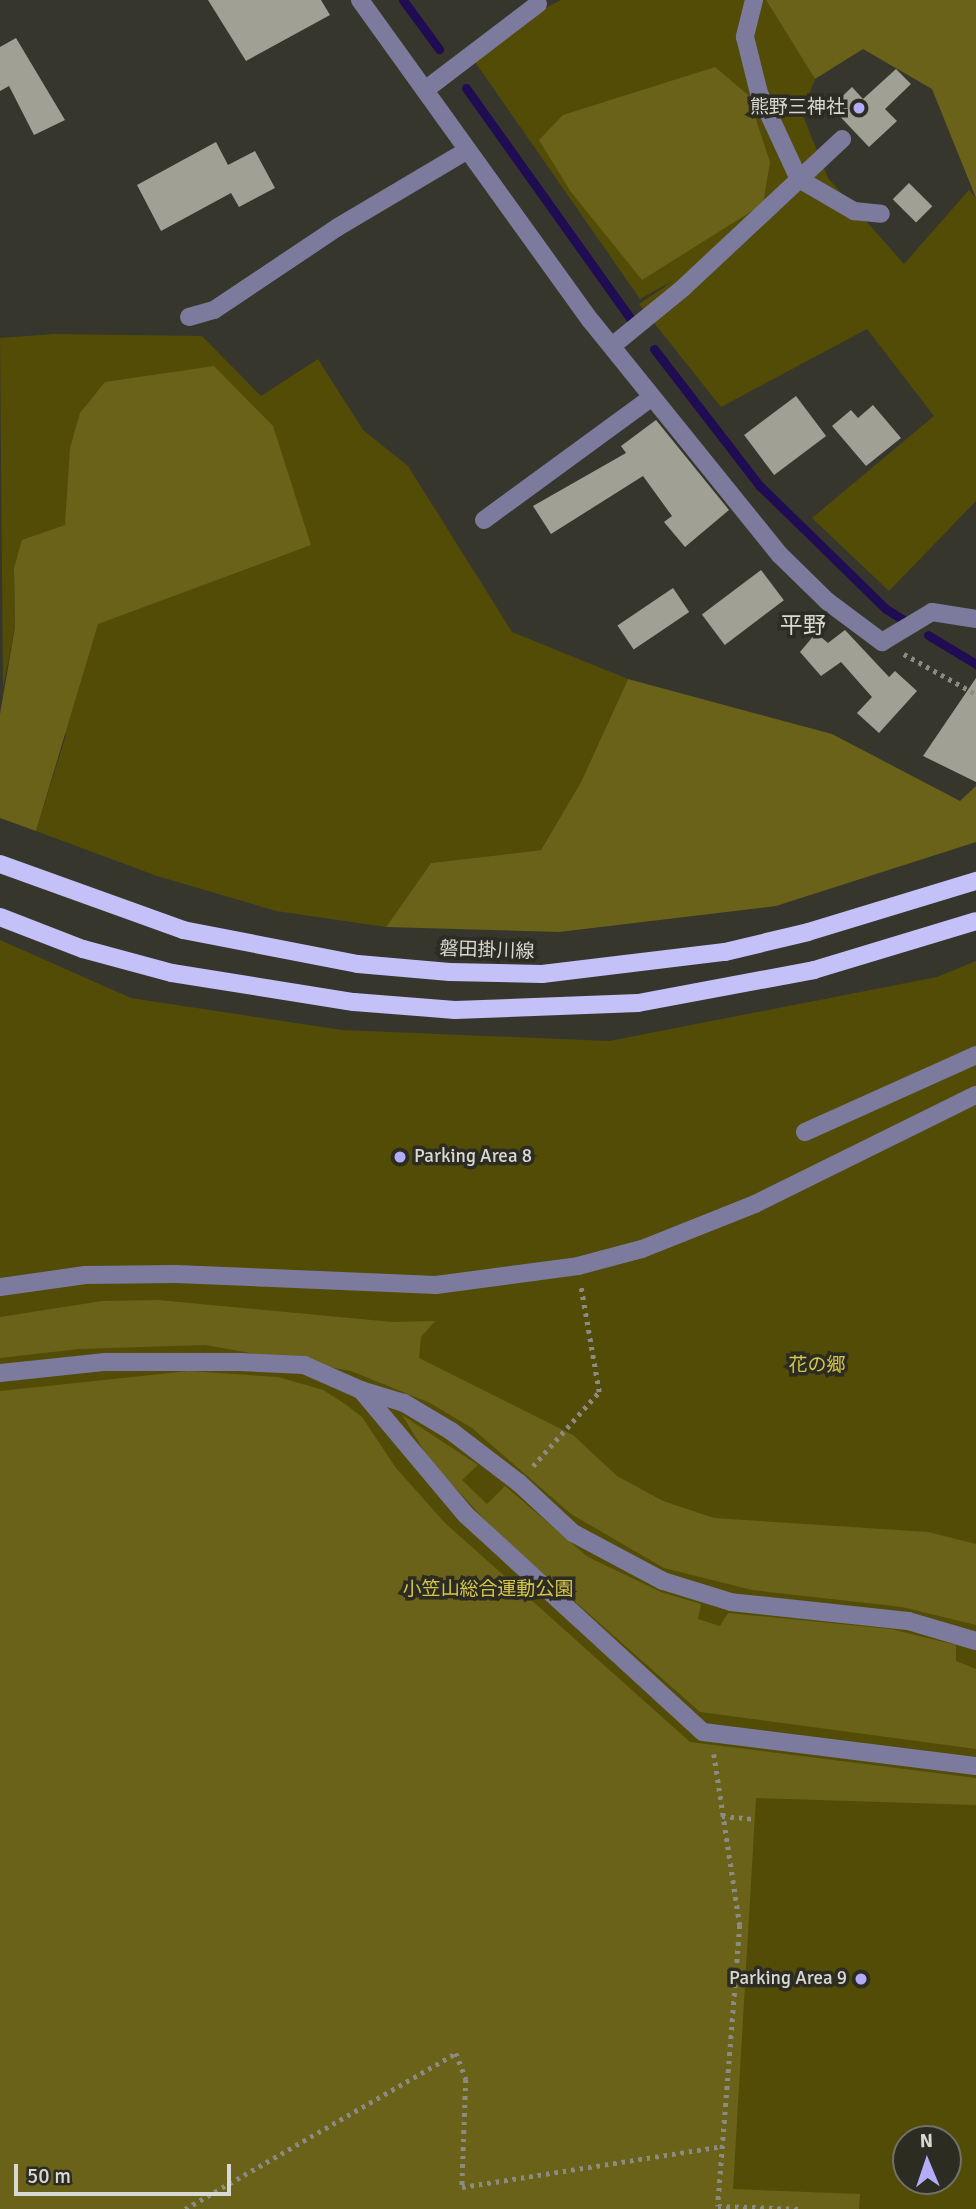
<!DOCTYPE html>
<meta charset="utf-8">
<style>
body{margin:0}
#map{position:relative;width:976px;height:2209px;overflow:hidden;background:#37362d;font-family:Signika,"Noto Sans JP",sans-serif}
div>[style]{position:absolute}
.green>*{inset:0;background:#524c07}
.forest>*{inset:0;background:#6a6218}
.stream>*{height:9px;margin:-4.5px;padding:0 4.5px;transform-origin:4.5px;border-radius:4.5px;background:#200c52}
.building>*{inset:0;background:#a1a095;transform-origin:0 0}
.path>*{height:4.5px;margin-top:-2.25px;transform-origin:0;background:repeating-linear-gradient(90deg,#8b8b83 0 3.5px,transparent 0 8.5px)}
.minor>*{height:18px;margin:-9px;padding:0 9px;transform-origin:9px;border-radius:9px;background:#7d7b9d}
.major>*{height:18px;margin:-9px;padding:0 9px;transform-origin:9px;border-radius:9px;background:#c4c1f9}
.dots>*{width:19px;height:19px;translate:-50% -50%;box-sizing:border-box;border:4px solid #2d2c23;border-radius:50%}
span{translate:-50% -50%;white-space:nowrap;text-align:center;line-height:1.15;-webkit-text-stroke:7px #2d2c23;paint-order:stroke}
.poi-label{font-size:19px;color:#d9d9d3}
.right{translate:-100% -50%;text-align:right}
.left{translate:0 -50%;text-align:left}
.street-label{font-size:19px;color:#d9d9d3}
.park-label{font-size:19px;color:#d4c647}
.quarter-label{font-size:23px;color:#d9d9d3}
.north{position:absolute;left:892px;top:2125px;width:70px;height:70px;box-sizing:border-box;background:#2d2c23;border:2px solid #727169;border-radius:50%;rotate:358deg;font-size:19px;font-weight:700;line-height:28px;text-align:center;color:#d9d9d3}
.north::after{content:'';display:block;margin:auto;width:24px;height:32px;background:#b3adf9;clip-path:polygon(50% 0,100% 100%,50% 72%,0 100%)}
.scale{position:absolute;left:14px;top:2164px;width:217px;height:32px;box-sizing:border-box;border:4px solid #d9d9d3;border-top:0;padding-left:9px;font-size:21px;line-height:24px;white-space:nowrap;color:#d9d9d3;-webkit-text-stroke:5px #2d2c23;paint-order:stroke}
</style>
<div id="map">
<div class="green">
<div style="clip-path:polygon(561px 0,766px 0,815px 79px,802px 113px,828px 178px,904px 264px,969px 190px,976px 198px,976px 501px,889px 591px,812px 518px,934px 416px,867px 329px,721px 407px,639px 304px,676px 279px,640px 299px,466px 49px)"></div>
<div style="clip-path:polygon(54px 334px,202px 336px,261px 396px,318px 359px,363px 430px,408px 466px,512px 632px,628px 679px,581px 782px,541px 850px,431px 863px,386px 927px,276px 911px,157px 876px,36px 831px,66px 735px,14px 569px,15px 627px,3px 688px,0 338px)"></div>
<div style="clip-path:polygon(evenodd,0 940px,131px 998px,342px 1030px,609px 1041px,937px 977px,976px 961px,976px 2209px,0 2209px,0 940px,906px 2139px,948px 2139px,948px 2181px,906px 2181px,906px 2139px)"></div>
</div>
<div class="forest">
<div style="clip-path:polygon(766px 0,976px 0,976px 198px,932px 89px,863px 49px,815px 79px)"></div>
<div style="clip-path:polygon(715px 67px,748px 95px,770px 162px,763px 204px,642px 280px,571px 192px,539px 140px,563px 115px)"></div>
<div style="clip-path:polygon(214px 366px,273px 426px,311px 545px,98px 624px,36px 831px,0 818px,0 714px,15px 627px,14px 568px,22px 540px,65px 525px,70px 448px,80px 413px,105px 382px)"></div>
<div style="clip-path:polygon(628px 679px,832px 734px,960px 801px,976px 786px,976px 842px,776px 906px,559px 932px,386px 927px,431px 863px,541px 850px,581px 782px)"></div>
<div style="clip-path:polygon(158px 1300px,393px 1322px,435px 1321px,421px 1337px,419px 1358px,573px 1435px,617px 1476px,663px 1501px,714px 1518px,928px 1532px,976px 1544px,976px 1625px,902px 1607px,752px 1590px,664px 1568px,571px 1514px,472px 1428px,430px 1403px,351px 1371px,205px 1345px,79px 1349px,0 1358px,0 1317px,102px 1301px)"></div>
<div style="clip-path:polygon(189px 1371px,278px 1377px,323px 1390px,345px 1404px,362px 1417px,396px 1468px,445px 1523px,690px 1742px,976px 1778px,976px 1805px,756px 1798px,733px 2189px,860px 2194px,859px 2209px,0 2209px,0 1391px)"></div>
<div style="clip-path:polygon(402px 1415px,478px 1465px,462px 1480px,487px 1504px,505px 1486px,588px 1557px,661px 1592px,701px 1604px,698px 1619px,720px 1626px,728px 1613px,891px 1629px,956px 1645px,956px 1661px,976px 1669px,976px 1749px,700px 1712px,494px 1530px,429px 1459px)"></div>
</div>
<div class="stream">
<div style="left:403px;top:0;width:61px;rotate:53.7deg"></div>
<div style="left:466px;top:88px;width:282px;rotate:54.5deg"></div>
<div style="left:654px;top:349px;width:173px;rotate:52.3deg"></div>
<div style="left:760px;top:486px;width:176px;rotate:44.3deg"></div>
<div style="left:886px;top:609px;width:22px;rotate:32deg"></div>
<div style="left:928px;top:635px;width:56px;rotate:31.1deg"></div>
</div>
<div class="building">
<div style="clip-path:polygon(208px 0,321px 0,330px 15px,246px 61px)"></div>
<div style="clip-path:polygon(16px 38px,65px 120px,34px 135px,9px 86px,0 91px,0 47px)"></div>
<div style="clip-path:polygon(896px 69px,911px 84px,885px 109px,897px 121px,869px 147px,831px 107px,852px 87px,863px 99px)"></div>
<div style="clip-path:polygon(216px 142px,228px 165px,255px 151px,275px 188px,239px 207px,231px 193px,161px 231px,137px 185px)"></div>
<div style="left:909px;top:183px;width:33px;height:23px;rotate:45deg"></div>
<div style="left:796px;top:396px;width:50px;height:65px;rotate:53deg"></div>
<div style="clip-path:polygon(873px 405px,901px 438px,866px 466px,832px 426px,851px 410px,858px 418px)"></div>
<div style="clip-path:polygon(656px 420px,729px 510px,685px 547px,664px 522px,672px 516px,643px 476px,551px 534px,533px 506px,626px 453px,621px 446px)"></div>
<div style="left:761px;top:570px;width:38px;height:74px;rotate:53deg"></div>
<div style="left:673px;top:588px;width:29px;height:67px;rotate:56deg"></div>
<div style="clip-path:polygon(845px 630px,889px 677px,895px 671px,917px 691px,879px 733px,857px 713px,872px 697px,841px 662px,821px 676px,800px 652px,816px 633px,828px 643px)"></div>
<div style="clip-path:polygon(976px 678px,976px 782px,923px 756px)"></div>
</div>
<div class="path">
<div style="left:904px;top:654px;width:82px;rotate:29.1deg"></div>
<div style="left:533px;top:1466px;width:99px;rotate:-48.3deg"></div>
<div style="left:599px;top:1392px;width:106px;rotate:-99.8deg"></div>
<div style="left:714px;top:1754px;width:173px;rotate:81.4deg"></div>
<div style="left:740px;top:1925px;width:282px;rotate:94.5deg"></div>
<div style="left:718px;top:2206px;width:84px;rotate:2deg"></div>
<div style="left:722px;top:1816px;width:33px;rotate:5deg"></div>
<div style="left:185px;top:2209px;width:313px;rotate:-29.9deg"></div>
<div style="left:456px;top:2053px;width:28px;rotate:69deg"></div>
<div style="left:466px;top:2079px;width:108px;rotate:92.1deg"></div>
<div style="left:462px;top:2187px;width:264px;rotate:-8.9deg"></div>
</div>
<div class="minor">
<div style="left:360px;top:0;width:395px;rotate:54.3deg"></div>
<div style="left:591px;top:321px;width:301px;rotate:51.1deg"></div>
<div style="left:780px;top:555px;width:66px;rotate:44.4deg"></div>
<div style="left:827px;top:601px;width:69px;rotate:36.7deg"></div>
<div style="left:882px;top:642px;width:58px;rotate:-31deg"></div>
<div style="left:932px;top:612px;width:45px;rotate:9deg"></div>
<div style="left:754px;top:0;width:38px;rotate:104deg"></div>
<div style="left:745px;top:37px;width:58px;rotate:76deg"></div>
<div style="left:759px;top:93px;width:95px;rotate:65.1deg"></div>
<div style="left:799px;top:179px;width:64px;rotate:30.2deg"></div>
<div style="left:854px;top:211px;width:27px;rotate:6deg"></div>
<div style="left:425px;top:90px;width:142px;rotate:-37.3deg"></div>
<div style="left:189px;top:317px;width:26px;rotate:-16deg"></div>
<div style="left:214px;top:310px;width:149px;rotate:-33.8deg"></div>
<div style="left:338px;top:227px;width:149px;rotate:-30.7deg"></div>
<div style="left:612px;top:346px;width:92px;rotate:-39.2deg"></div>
<div style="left:683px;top:288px;width:218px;rotate:-43.1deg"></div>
<div style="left:484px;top:520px;width:208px;rotate:-36.2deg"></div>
<div style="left:805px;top:1132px;width:188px;rotate:-24.2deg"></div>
<div style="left:0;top:1287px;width:86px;rotate:-8deg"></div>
<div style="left:85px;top:1275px;width:91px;rotate:-0.6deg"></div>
<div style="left:176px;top:1274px;width:260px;rotate:2.4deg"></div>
<div style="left:436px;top:1285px;width:143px;rotate:-7.6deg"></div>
<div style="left:578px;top:1266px;width:66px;rotate:-14.9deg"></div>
<div style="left:642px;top:1249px;width:122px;rotate:-21.7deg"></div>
<div style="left:755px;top:1204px;width:246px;rotate:-26.3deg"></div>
<div style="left:0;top:1373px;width:106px;rotate:-6deg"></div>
<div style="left:105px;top:1362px;width:135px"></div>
<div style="left:240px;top:1362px;width:64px;rotate:2.7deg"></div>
<div style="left:304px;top:1365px;width:62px;rotate:23.7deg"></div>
<div style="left:976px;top:1641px;width:71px;rotate:-163.6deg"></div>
<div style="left:908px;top:1621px;width:178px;rotate:-173.9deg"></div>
<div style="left:731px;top:1602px;width:71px;rotate:-162.8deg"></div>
<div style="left:663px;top:1581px;width:102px;rotate:-151.9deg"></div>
<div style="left:573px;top:1533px;width:74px;rotate:-137.2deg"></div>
<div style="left:519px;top:1483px;width:86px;rotate:-142.6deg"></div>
<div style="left:451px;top:1431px;width:55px;rotate:-149.2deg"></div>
<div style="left:404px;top:1403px;width:45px;rotate:-163.2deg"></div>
<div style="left:361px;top:1390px;width:163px;rotate:50deg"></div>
<div style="left:466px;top:1515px;width:321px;rotate:42.5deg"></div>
<div style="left:703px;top:1732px;width:275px;rotate:7.1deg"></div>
</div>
<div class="major">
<div style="left:0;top:864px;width:195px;rotate:19.8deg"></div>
<div style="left:183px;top:930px;width:178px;rotate:11deg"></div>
<div style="left:358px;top:964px;width:92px;rotate:5deg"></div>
<div style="left:450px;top:972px;width:92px;rotate:1.2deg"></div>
<div style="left:542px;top:974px;width:184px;rotate:-6.9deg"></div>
<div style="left:725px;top:952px;width:85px;rotate:-13.5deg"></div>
<div style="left:808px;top:932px;width:176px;rotate:-16.9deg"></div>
<div style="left:0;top:917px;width:89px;rotate:21.1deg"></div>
<div style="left:83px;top:949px;width:92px;rotate:15.1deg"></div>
<div style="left:172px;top:973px;width:184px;rotate:9.1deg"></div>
<div style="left:354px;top:1002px;width:101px;rotate:4.5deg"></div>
<div style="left:455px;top:1010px;width:183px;rotate:-2.2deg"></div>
<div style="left:638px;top:1003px;width:179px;rotate:-10.6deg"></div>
<div style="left:814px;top:970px;width:169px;rotate:-16.8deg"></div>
</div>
<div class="dots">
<div style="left:859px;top:108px;background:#b3adf9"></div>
<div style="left:400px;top:1157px;background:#b3adf9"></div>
<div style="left:861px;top:1979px;background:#b3adf9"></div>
</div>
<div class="poi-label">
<span class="right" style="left:845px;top:108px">熊野三神社</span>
<span class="left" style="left:414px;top:1157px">Parking Area 8</span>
<span class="right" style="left:847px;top:1979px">Parking Area 9</span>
</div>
<div class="street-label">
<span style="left:487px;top:951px;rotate:2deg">磐田掛川線</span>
</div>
<div class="park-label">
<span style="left:817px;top:1366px">花の郷</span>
<span style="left:488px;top:1590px">小笠山総合運動公園</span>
</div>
<div class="quarter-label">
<span style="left:803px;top:626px">平野</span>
</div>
<div class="north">N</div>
<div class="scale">50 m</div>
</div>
